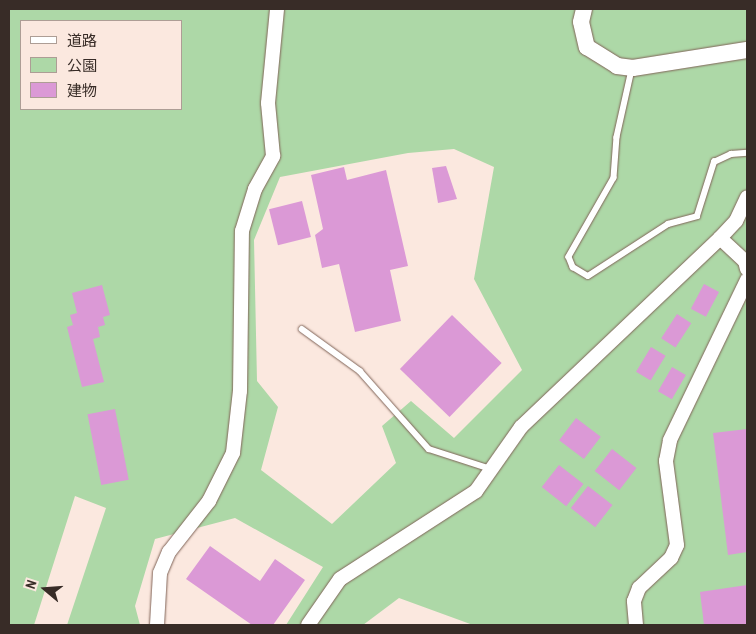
<!DOCTYPE html>
<meta charset="utf-8">
<style>
body{margin:0}
#map{position:relative;width:756px;height:634px;overflow:hidden;background:#fbe8df;font-family:"Archivo Narrow","Noto Sans JP",sans-serif}
div>[style]{position:absolute}
.green>*{inset:0;background:#add8a7}
.building>*{inset:0;background:#db99d6;transform-origin:0 0}
.roads{filter:drop-shadow(0 0 1px #806458) drop-shadow(0 0 1px #806458)}
.service>*{height:5.5px;margin:-2.75px;padding:0 2.75px;transform-origin:2.75px;border-radius:2.75px;background:#fff}
.tertiary>*{height:14px;margin:-7px;padding:0 7px;transform-origin:7px;border-radius:7px;background:#fff}
.secondary>*{height:16px;margin:-8px;padding:0 8px;transform-origin:8px;border-radius:8px;background:#fff}
span{translate:-50% -50%;white-space:nowrap;text-align:center;line-height:1.15;-webkit-text-stroke:4.5px #fbe8df;paint-order:stroke}
.frame{position:absolute;inset:0;border:10px solid #382c27;pointer-events:none}
.legend{position:absolute;left:20px;top:20px;width:162px;height:90px;box-sizing:border-box;background:#fbe8df;border:1px solid #ad9d95;margin:0;padding:6px 9px;list-style:none;font-size:15px;color:#382c27}
.legend li{display:flex;align-items:center;gap:10px;height:25px}
.legend b{width:25px;border:1px solid #ad9d95}
.north{position:absolute;left:20px;top:564px;width:50px;height:50px;-webkit-text-stroke:4px #fbe8df;paint-order:stroke;rotate:288deg;font-size:14px;font-weight:700;line-height:20px;text-align:center;color:#382c27}
.north::after{content:'';display:block;margin:auto;width:18px;height:22px;background:#382c27;clip-path:polygon(50% 0,100% 100%,50% 72%,0 100%)}
</style>
<div id="map">
<div class="green">
<div style="clip-path:polygon(evenodd,9px 9px,747px 9px,747px 625px,473px 625px,399px 598px,363px 625px,286px 625px,323px 567px,235px 518px,155px 539px,135px 606px,140px 625px,67px 625px,106px 508px,75px 496px,34px 625px,9px 625px,9px 9px,21px 21px,181px 21px,181px 109px,21px 109px,21px 21px,9px 9px,454px 149px,494px 167px,474px 279px,522px 370px,454px 438px,411px 401px,382px 426px,396px 463px,332px 524px,261px 470px,278px 407px,257px 381px,254px 240px,280px 177px,408px 153px,454px 149px)"></div>
</div>
<div class="building">
<div style="clip-path:polygon(446px 166px,457px 199px,438px 203px,432px 168px)"></div>
<div style="clip-path:polygon(344px 167px,347px 180px,386px 170px,408px 266px,390px 270px,401px 321px,355px 332px,339px 264px,322px 268px,315px 235px,323px 229px,311px 175px)"></div>
<div style="left:302px;top:201px;width:37px;height:34px;rotate:76deg"></div>
<div style="left:704px;top:284px;width:17px;height:28px;rotate:28deg"></div>
<div style="clip-path:polygon(102px 285px,110px 315px,103px 317px,105px 325px,98px 327px,100px 337px,93px 339px,104px 382px,82px 387px,67px 327px,73px 325px,70px 315px,77px 313px,72px 293px)"></div>
<div style="left:677px;top:314px;width:17px;height:29px;rotate:33deg"></div>
<div style="left:452px;top:315px;width:69px;height:75px;rotate:44deg"></div>
<div style="left:651px;top:347px;width:17px;height:29px;rotate:31deg"></div>
<div style="left:672px;top:367px;width:16px;height:28px;rotate:30deg"></div>
<div style="left:115px;top:409px;width:72px;height:28px;rotate:79deg"></div>
<div style="left:576px;top:418px;width:31px;height:28px;rotate:37deg"></div>
<div style="clip-path:polygon(747px 429px,747px 552px,728px 555px,713px 433px)"></div>
<div style="left:612px;top:449px;width:31px;height:28px;rotate:38deg"></div>
<div style="left:559px;top:465px;width:31px;height:28px;rotate:38deg"></div>
<div style="left:588px;top:486px;width:31px;height:28px;rotate:38deg"></div>
<div style="clip-path:polygon(210px 546px,260px 581px,275px 559px,305px 580px,273px 625px,252px 625px,186px 579px)"></div>
<div style="clip-path:polygon(747px 585px,747px 625px,704px 625px,700px 592px)"></div>
</div>
<div class="roads">
<div class="service">
<div style="left:632px;top:70px;width:69px;rotate:102.6deg"></div>
<div style="left:617px;top:137px;width:41px;rotate:94.2deg"></div>
<div style="left:614px;top:178px;width:91px;rotate:119.7deg"></div>
<div style="left:569px;top:257px;width:11px;rotate:68deg"></div>
<div style="left:573px;top:267px;width:17px;rotate:31deg"></div>
<div style="left:588px;top:276px;width:95px;rotate:-33deg"></div>
<div style="left:668px;top:224px;width:30px;rotate:-15deg"></div>
<div style="left:697px;top:216px;width:57px;rotate:-72.5deg"></div>
<div style="left:714px;top:162px;width:19px;rotate:-25deg"></div>
<div style="left:731px;top:154px;width:16px;rotate:-4deg"></div>
<div style="left:302px;top:329px;width:72px;rotate:35.9deg"></div>
<div style="left:360px;top:371px;width:104px;rotate:48.5deg"></div>
<div style="left:429px;top:449px;width:65px;rotate:17.9deg"></div>
</div>
<div class="tertiary">
<div style="left:720px;top:238px;width:34px;rotate:43deg"></div>
<div style="left:745px;top:261px;width:8px;rotate:76deg"></div>
<div style="left:157px;top:625px;width:52px;rotate:-86.7deg"></div>
<div style="left:160px;top:573px;width:23px;rotate:-67deg"></div>
<div style="left:169px;top:552px;width:65px;rotate:-51.9deg"></div>
<div style="left:209px;top:501px;width:54px;rotate:-63.4deg"></div>
<div style="left:233px;top:453px;width:62px;rotate:-83.6deg"></div>
<div style="left:240px;top:391px;width:160px;rotate:-89.3deg"></div>
<div style="left:242px;top:231px;width:44px;rotate:-72.8deg"></div>
<div style="left:255px;top:189px;width:38px;rotate:-61deg"></div>
<div style="left:273px;top:156px;width:53px;rotate:-95.4deg"></div>
<div style="left:268px;top:103px;width:94px;rotate:-84.5deg"></div>
<div style="left:308px;top:625px;width:56px;rotate:-55.2deg"></div>
<div style="left:340px;top:579px;width:162px;rotate:-32.9deg"></div>
<div style="left:476px;top:491px;width:78px;rotate:-54.9deg"></div>
<div style="left:521px;top:427px;width:274px;rotate:-43.5deg"></div>
<div style="left:720px;top:238px;width:23px;rotate:-47deg"></div>
<div style="left:736px;top:221px;width:26px;rotate:-65deg"></div>
<div style="left:636px;top:625px;width:24px;rotate:-95deg"></div>
<div style="left:634px;top:601px;width:14px;rotate:-69deg"></div>
<div style="left:639px;top:588px;width:44px;rotate:-43.2deg"></div>
<div style="left:671px;top:558px;width:14px;rotate:-65deg"></div>
<div style="left:677px;top:545px;width:85px;rotate:-97.5deg"></div>
<div style="left:666px;top:461px;width:21px;rotate:-79deg"></div>
<div style="left:670px;top:440px;width:178px;rotate:-64.3deg"></div>
</div>
<div class="secondary">
<div style="left:584px;top:9px;width:13px;rotate:103deg"></div>
<div style="left:581px;top:22px;width:26px;rotate:77deg"></div>
<div style="left:587px;top:47px;width:36px;rotate:32deg"></div>
<div style="left:617px;top:66px;width:16px;rotate:7deg"></div>
<div style="left:633px;top:68px;width:115px;rotate:-9deg"></div>
</div>
</div>
<div class="frame"></div>
<ul class="legend">
<li><b style="height:6px;background:#fff"></b>道路</li>
<li><b style="height:14px;background:#add8a7"></b>公園</li>
<li><b style="height:14px;background:#db99d6"></b>建物</li>
</ul>
<div class="north">N</div>
</div>
